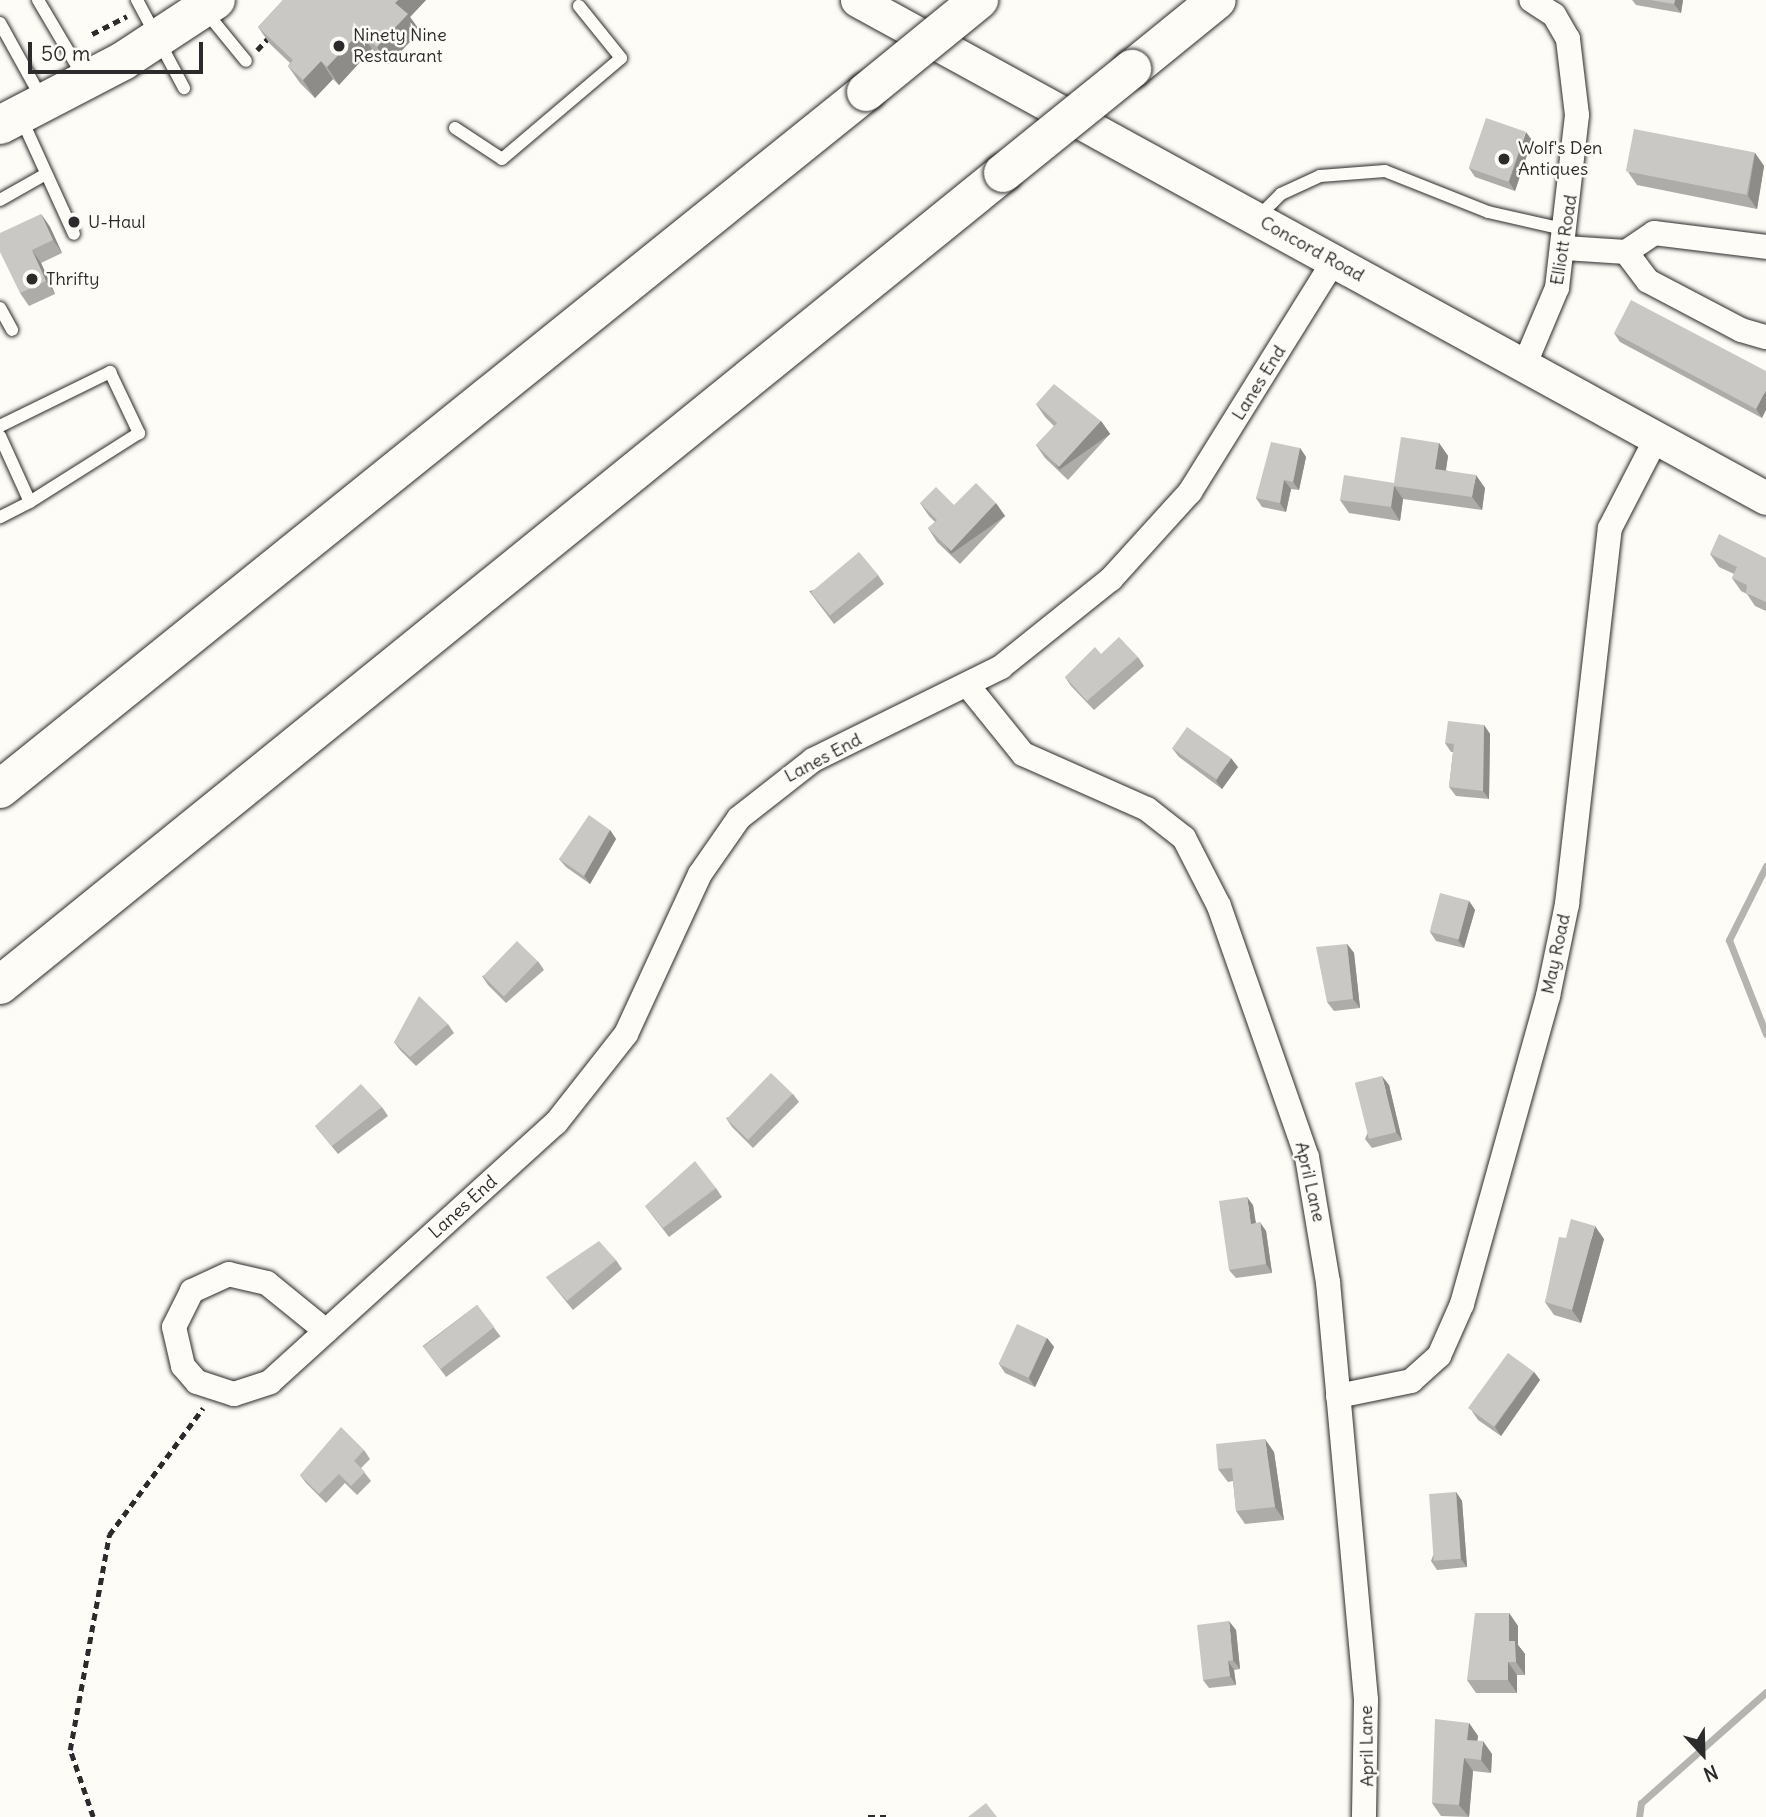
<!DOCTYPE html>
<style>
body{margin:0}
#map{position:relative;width:1766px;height:1817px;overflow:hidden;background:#fdfcf7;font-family:Delius,sans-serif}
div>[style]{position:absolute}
.stream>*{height:7px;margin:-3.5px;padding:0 3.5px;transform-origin:3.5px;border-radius:3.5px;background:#b5b4b1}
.path>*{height:4.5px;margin-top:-2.25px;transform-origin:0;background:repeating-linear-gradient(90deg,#2b2b2b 0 7px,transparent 0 12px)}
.roads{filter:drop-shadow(0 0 2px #2b2b2b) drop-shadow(0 0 2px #2b2b2b)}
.service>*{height:12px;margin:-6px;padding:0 6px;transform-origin:6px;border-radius:6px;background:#fdfcf7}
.minor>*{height:24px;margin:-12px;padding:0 12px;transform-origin:12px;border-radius:12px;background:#fdfcf7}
.secondary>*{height:33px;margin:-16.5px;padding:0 16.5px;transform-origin:16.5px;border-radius:16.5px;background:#fdfcf7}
.primary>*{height:38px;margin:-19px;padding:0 19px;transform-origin:19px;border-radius:19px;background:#fdfcf7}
.motorway>*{height:38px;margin:-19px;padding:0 19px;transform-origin:19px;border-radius:19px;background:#fdfcf7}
.bridges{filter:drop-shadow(0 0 2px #2b2b2b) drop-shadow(0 0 2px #2b2b2b)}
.motorway-bridge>*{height:38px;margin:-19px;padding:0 19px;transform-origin:19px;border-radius:19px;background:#fdfcf7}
.wall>*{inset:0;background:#adaca9;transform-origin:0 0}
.shaded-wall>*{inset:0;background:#8d8c89;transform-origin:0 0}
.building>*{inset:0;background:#c9c8c4;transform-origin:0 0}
.dots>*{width:19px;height:19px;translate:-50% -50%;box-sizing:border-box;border:4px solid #fdfcf7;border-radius:50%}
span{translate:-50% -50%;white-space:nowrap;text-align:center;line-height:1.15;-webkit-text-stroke:5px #fdfcf7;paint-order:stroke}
.poi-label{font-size:18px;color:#2b2b2b}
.left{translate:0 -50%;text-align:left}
.street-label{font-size:18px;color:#2b2b2b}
.north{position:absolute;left:1668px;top:1719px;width:70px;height:70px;-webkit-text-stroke:5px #fdfcf7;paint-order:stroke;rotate:158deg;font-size:19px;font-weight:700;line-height:28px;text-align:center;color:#2b2b2b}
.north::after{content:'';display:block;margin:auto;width:24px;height:32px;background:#2b2b2b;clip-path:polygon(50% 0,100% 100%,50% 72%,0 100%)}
.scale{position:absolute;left:28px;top:42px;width:175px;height:32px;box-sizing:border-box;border:4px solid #2b2b2b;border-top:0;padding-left:9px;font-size:21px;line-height:24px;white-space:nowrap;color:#2b2b2b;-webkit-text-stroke:5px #fdfcf7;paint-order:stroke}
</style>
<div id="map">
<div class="stream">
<div style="left:1766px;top:866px;width:83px;rotate:116.6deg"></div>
<div style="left:1729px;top:940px;width:101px;rotate:68.5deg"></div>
<div style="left:1639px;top:1817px;width:14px;rotate:-82deg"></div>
<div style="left:1641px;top:1803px;width:167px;rotate:-41.6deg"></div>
</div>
<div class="path">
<div style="left:92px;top:34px;width:39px;rotate:-27deg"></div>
<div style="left:257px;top:50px;width:19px;rotate:-47deg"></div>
<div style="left:93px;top:1817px;width:71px;rotate:-108.9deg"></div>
<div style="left:70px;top:1750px;width:219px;rotate:-79.7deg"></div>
<div style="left:109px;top:1535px;width:158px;rotate:-53.5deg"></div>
<div style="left:868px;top:1817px;width:18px"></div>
</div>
<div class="roads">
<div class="service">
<div style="left:38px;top:0;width:88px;rotate:59.4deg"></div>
<div style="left:137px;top:0;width:100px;rotate:61.9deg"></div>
<div style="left:206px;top:12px;width:63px;rotate:50.8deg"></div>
<div style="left:0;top:23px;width:87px;rotate:61.1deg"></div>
<div style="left:22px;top:120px;width:125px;rotate:65.5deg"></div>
<div style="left:455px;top:128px;width:56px;rotate:33.4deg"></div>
<div style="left:502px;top:159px;width:156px;rotate:-40.3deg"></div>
<div style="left:621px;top:58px;width:67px;rotate:-128.9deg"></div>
<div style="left:0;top:200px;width:53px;rotate:-29.5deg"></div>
<div style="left:1257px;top:218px;width:34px;rotate:-45deg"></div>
<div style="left:1281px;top:194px;width:43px;rotate:-24.8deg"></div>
<div style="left:1320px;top:176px;width:65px;rotate:-4.4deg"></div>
<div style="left:1385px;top:171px;width:111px;rotate:21.7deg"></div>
<div style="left:1488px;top:212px;width:82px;rotate:12.7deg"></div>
<div style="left:0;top:308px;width:25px;rotate:61deg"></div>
<div style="left:0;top:426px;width:123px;rotate:-26.1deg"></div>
<div style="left:110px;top:372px;width:68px;rotate:64.6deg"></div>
<div style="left:139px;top:433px;width:129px;rotate:147.7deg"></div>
<div style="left:0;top:436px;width:72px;rotate:65.6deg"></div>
<div style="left:30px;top:502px;width:34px;rotate:153deg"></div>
</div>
<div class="minor">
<div style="left:1565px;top:248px;width:61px;rotate:3.8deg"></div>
<div style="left:1626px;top:252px;width:36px;rotate:53deg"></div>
<div style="left:1648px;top:281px;width:105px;rotate:27.8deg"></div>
<div style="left:1741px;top:330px;width:26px;rotate:16deg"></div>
<div style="left:1626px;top:252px;width:34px;rotate:-34deg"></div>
<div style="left:1654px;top:233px;width:113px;rotate:7.1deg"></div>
<div style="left:1524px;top:366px;width:85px;rotate:-67.1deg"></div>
<div style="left:1557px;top:288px;width:174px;rotate:-83.4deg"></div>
<div style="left:1577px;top:115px;width:77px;rotate:-96.8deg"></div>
<div style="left:1568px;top:39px;width:28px;rotate:-120deg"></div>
<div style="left:1554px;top:15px;width:27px;rotate:-147deg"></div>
<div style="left:969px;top:687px;width:86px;rotate:51.1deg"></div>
<div style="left:1023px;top:754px;width:136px;rotate:23.9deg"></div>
<div style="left:1147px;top:809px;width:47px;rotate:38.1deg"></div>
<div style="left:1184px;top:838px;width:76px;rotate:62.8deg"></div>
<div style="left:1219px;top:906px;width:266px;rotate:70.7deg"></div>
<div style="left:1307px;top:1157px;width:127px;rotate:80.5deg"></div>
<div style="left:1328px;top:1282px;width:420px;rotate:84.8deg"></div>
<div style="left:1366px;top:1700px;width:117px;rotate:91deg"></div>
<div style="left:326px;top:1331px;width:76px;rotate:-140.9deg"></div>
<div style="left:267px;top:1283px;width:39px;rotate:-167deg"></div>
<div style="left:229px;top:1274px;width:41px;rotate:155.3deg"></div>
<div style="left:192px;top:1291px;width:40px;rotate:116.6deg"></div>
<div style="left:174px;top:1327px;width:40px;rotate:77deg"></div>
<div style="left:183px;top:1366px;width:21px;rotate:49deg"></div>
<div style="left:197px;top:1382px;width:39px;rotate:18deg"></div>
<div style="left:234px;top:1394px;width:38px;rotate:-18deg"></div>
<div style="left:270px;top:1382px;width:386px;rotate:-42.2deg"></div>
<div style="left:556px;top:1123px;width:113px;rotate:-51.8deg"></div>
<div style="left:626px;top:1034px;width:176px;rotate:-65.2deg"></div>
<div style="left:700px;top:874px;width:68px;rotate:-55.1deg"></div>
<div style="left:739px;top:818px;width:94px;rotate:-38.1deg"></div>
<div style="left:813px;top:760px;width:210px;rotate:-26.3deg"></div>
<div style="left:1001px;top:667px;width:141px;rotate:-38.7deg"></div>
<div style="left:1111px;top:579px;width:118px;rotate:-47.8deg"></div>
<div style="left:1190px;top:492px;width:272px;rotate:-58.1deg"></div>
<div style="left:1338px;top:1396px;width:75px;rotate:-11.6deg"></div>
<div style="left:1411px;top:1381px;width:38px;rotate:-42deg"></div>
<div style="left:1439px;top:1356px;width:57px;rotate:-66.1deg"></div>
<div style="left:1462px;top:1304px;width:320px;rotate:-74.4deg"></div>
<div style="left:1548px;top:996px;width:94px;rotate:-78.3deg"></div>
<div style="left:1567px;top:904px;width:378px;rotate:-83.5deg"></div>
<div style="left:1610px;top:528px;width:100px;rotate:-62.7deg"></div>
</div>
<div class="secondary">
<div style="left:857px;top:0;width:1036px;rotate:28.72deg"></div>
</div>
<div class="primary">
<div style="left:0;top:125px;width:139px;rotate:-27.5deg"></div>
<div style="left:123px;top:61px;width:111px;rotate:-33.3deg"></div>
</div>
<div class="motorway">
<div style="left:1132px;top:69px;width:109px;rotate:-39.1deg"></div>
<div style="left:0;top:789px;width:1112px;rotate:-38.83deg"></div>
<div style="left:0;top:985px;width:1290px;rotate:-38.99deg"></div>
</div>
</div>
<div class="bridges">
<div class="motorway-bridge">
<div style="left:866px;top:92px;width:146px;rotate:-39.2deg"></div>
<div style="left:1003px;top:173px;width:166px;rotate:-38.9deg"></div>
</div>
</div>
<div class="wall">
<div style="clip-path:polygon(283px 0,426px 0,410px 17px,420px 31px,389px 64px,372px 49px,339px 85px,333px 79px,315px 98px,300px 83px,288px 66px,290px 63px,270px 44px,258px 27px)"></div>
<div style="clip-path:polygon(1632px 0,1683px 0,1681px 13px,1636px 5px)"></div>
<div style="clip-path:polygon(1532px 140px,1515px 191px,1475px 177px,1469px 168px)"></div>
<div style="clip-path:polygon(1755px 153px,1764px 166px,1757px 209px,1637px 185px,1628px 172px)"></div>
<div style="clip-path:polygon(41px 214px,50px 227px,62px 253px,41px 263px,55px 294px,29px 306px,20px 293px)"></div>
<div style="clip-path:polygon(1614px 333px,1766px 371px,1762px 418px,1620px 342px)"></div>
<div style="clip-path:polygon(1036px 404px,1101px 421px,1110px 434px,1068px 480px,1045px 458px,1036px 445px,1054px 426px,1045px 417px)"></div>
<div style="clip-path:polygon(1439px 443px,1448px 456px,1446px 470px,1485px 488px,1482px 510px,1403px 499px,1400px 521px,1349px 513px,1340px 500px,1394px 483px)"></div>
<div style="clip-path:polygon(1300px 448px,1306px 457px,1299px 490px,1291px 489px,1286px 512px,1262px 507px,1256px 498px)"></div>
<div style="clip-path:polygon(920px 503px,954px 505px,1005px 516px,960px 564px,937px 542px,928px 528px,935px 522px,929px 516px)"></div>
<div style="clip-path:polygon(1710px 554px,1766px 558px,1766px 611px,1755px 606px,1747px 594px,1741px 591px,1732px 578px,1734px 574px,1719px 567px)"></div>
<div style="clip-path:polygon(878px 575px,884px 584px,834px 624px,809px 591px)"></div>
<div style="clip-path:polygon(1138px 657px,1144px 666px,1094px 710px,1071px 686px,1065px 677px)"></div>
<div style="clip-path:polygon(1484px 725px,1490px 734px,1489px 799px,1456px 796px,1449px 787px,1453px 752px,1451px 752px,1445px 743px)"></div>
<div style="clip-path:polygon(1172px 748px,1238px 767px,1222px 789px,1179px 757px)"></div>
<div style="clip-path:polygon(610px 830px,616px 839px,590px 884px,566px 867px,559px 859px)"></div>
<div style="clip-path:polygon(1469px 901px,1475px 910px,1464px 948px,1436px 941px,1430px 932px)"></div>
<div style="clip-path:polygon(1347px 944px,1354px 953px,1360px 1008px,1334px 1011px,1327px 1002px)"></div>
<div style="clip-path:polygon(538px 961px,544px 970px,506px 1003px,488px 985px,482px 976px)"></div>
<div style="clip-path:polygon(448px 1024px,454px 1033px,416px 1066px,400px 1050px,394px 1042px)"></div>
<div style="clip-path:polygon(1389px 1085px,1402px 1140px,1372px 1148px,1365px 1139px)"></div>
<div style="clip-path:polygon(793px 1094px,799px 1102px,753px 1148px,732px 1127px,726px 1118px)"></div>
<div style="clip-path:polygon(382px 1107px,388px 1116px,338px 1154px,315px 1126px)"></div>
<div style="clip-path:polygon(716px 1188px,722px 1197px,669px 1237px,645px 1206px)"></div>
<div style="clip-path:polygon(1253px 1205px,1256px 1223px,1266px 1231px,1272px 1273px,1236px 1278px,1229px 1270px)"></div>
<div style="clip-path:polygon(1566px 1238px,1604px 1239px,1581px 1323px,1554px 1315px,1545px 1302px)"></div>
<div style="clip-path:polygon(616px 1260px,622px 1269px,573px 1310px,546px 1277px)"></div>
<div style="left:477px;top:1305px;width:39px;height:68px;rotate:53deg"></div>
<div style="clip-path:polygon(1047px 1338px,1054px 1347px,1035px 1387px,1005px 1373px,999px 1364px)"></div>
<div style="clip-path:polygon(1534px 1372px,1540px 1380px,1501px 1436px,1478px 1420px,1472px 1411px)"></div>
<div style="clip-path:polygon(364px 1450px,370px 1459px,361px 1468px,371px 1481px,357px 1495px,345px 1483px,326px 1503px,306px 1483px,300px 1475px)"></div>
<div style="clip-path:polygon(1274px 1452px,1284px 1520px,1245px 1524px,1236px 1511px,1233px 1481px,1228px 1482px,1218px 1469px)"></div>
<div style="clip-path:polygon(1456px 1492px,1462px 1501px,1467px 1567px,1437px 1570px,1431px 1561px)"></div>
<div style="clip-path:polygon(1509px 1613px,1518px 1626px,1518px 1645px,1525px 1654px,1525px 1675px,1517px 1675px,1517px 1693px,1476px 1693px,1467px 1680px)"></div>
<div style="clip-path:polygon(1236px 1630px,1240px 1669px,1234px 1670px,1236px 1685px,1209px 1688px,1203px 1680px)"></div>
<div style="clip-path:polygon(1469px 1723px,1478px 1736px,1477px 1741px,1492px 1754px,1491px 1773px,1473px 1771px,1469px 1817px,1441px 1816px,1432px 1803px)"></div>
</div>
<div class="shaded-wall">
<div style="clip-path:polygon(398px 0,426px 0,410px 17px,420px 31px,389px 64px,377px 47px,395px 3px)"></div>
<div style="clip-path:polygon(1675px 0,1683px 0,1681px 13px,1674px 4px)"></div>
<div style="clip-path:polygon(360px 32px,372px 49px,339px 85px,327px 67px)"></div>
<div style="clip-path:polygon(321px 61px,333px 79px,315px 98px,303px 80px)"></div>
<div style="clip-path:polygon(1526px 132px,1532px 140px,1515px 191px,1509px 182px)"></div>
<div style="clip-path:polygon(1755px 153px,1764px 166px,1757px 209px,1748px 196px)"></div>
<div style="clip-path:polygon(41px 214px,50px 227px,62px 253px,53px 240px)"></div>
<div style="clip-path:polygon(32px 250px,41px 263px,55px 294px,46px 281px)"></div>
<div style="clip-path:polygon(1766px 390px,1766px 410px,1762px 418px,1756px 409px)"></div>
<div style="left:1101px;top:421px;width:16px;height:62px;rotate:55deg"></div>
<div style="clip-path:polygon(1439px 443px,1448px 456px,1444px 482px,1435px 469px)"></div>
<div style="clip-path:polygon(1300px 448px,1306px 457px,1299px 490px,1293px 482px)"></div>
<div style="clip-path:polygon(1476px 475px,1485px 488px,1482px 510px,1472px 497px)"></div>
<div style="clip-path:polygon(1284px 480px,1291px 489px,1286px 512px,1280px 503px)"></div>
<div style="clip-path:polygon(1394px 486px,1403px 499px,1400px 521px,1391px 507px)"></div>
<div style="left:996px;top:503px;width:16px;height:66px;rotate:55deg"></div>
<div style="clip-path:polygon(1484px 725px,1490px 734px,1489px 799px,1483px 791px)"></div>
<div style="clip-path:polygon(1231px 758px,1238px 767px,1222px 789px,1216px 781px)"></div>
<div style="clip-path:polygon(610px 830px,616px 839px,590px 884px,584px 876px)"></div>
<div style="clip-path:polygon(1469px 901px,1475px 910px,1464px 948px,1458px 940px)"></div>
<div style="clip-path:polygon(1347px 944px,1354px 953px,1360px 1008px,1353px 999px)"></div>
<div style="clip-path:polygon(1382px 1076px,1389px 1085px,1402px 1140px,1396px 1132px)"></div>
<div style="clip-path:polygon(1247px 1197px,1253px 1205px,1257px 1233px,1251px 1224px)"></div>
<div style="clip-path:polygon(1260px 1222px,1266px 1231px,1272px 1273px,1266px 1264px)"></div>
<div style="clip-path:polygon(1595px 1226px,1604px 1239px,1581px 1323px,1572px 1310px)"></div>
<div style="clip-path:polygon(1047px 1338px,1054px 1347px,1035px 1387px,1029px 1378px)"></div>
<div style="clip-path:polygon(1534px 1372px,1540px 1380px,1501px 1436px,1495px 1427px)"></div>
<div style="clip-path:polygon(1265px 1439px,1274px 1452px,1284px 1520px,1275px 1507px)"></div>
<div style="clip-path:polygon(1456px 1492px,1462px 1501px,1467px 1567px,1461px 1559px)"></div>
<div style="clip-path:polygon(1509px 1613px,1518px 1626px,1518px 1645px,1525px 1654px,1525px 1675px,1516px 1662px,1509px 1641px)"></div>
<div style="clip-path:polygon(1229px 1621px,1236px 1630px,1240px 1669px,1233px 1660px)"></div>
<div style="clip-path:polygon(1228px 1661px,1234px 1670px,1236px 1685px,1230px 1676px)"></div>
<div style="clip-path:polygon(1508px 1662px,1517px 1675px,1517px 1693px,1508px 1680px)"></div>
<div style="clip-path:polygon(1469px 1723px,1478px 1736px,1476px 1753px,1467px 1740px)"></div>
<div style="clip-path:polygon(1483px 1741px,1492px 1754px,1491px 1773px,1481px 1760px)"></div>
<div style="clip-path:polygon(1464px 1758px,1473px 1771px,1469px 1817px,1459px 1805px)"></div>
</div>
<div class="building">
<div style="clip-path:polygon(283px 0,398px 0,395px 3px,408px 14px,377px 47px,360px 32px,327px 67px,321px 61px,303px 80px,288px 66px,293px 60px,258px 27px)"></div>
<div style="clip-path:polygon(1650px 0,1675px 0,1674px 4px)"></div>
<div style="left:1486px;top:118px;width:42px;height:53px;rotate:19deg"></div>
<div style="left:1634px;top:129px;width:123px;height:43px;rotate:11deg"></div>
<div style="clip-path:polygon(41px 214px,53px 240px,32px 250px,46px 281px,20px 293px,0 252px,0 233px)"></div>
<div style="clip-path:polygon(1631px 300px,1766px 371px,1766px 390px,1756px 409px,1614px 333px)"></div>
<div style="clip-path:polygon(1054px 384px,1101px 421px,1059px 467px,1036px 445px,1057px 423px,1036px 404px)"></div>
<div style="clip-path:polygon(1401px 437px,1439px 443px,1435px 469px,1476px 475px,1472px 497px,1394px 486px,1391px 507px,1340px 500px,1344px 475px,1394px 483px)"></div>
<div style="clip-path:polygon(1271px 442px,1300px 448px,1293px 482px,1284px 480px,1280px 503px,1256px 498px)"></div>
<div style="clip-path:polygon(976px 483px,996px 503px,951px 551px,928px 528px,937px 520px,920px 503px,936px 487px,954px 505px)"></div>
<div style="clip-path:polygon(1719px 534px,1766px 558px,1766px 602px,1746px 593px,1747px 585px,1732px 578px,1737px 567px,1710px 554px)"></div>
<div style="left:859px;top:552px;width:30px;height:63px;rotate:50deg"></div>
<div style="clip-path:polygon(1119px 637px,1138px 657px,1087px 701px,1065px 677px,1095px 647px,1101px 654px)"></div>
<div style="clip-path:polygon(1448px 721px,1484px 725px,1483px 791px,1449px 787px,1454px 744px,1445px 743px)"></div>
<div style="left:1187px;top:727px;width:54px;height:26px;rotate:35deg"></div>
<div style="clip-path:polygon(589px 815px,610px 830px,584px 876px,559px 859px)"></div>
<div style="left:1440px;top:893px;width:30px;height:40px;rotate:15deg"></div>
<div style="left:517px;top:941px;width:29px;height:49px;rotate:44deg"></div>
<div style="clip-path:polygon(1347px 944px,1353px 999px,1327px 1002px,1316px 947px)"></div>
<div style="clip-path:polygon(419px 996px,448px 1024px,410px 1057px,394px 1042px)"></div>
<div style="left:771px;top:1073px;width:30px;height:64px;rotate:44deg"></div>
<div style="left:1382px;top:1076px;width:58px;height:28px;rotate:76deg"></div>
<div style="clip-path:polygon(361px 1084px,382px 1107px,332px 1146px,315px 1126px)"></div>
<div style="clip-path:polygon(695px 1161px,716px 1188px,663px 1228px,645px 1206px)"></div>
<div style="clip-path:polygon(1247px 1197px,1251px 1224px,1260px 1222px,1266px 1264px,1229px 1270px,1219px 1201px)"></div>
<div style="clip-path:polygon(1571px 1219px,1595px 1226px,1572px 1310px,1545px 1302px,1559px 1237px,1566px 1238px)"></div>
<div style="clip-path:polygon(599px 1241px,616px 1260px,567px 1301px,546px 1277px)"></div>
<div style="left:477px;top:1305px;width:28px;height:68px;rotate:52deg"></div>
<div style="left:1017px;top:1324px;width:33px;height:44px;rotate:25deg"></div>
<div style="left:1508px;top:1353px;width:32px;height:68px;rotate:36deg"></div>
<div style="clip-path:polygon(341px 1427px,364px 1450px,354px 1461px,365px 1472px,351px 1486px,339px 1474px,319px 1494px,300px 1475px)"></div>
<div style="clip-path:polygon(1265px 1439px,1275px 1507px,1236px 1511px,1232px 1468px,1218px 1469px,1216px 1444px)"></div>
<div style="left:1456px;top:1492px;width:67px;height:27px;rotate:86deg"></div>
<div style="clip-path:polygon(1475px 1613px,1509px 1613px,1509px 1641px,1515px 1641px,1516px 1662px,1508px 1662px,1508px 1680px,1467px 1680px)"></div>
<div style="clip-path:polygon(1229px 1621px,1233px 1660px,1228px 1661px,1230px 1676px,1203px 1680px,1197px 1625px)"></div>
<div style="clip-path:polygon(1435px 1719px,1469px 1723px,1467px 1740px,1483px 1741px,1481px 1760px,1464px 1758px,1459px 1805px,1432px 1803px)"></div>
<div style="clip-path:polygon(986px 1803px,997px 1817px,968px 1817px)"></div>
</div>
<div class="dots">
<div style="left:339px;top:46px;background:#2b2b2b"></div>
<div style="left:1504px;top:159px;background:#2b2b2b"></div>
<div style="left:74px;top:222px;background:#2b2b2b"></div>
<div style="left:32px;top:279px;background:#2b2b2b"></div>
</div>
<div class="poi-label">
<span class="left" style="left:353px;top:46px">Ninety Nine<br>Restaurant</span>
<span class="left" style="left:1518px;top:159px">Wolf's Den<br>Antiques</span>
<span class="left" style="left:88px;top:222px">U-Haul</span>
<span class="left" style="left:46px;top:279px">Thrifty</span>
</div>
<div class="street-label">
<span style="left:1564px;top:240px;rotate:-81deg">Elliott Road</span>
<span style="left:1312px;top:249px;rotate:29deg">Concord Road</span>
<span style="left:1259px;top:383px;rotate:-58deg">Lanes End</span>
<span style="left:823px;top:758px;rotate:-28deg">Lanes End</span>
<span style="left:1556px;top:954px;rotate:-78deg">May Road</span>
<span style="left:1310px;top:1182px;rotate:77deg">April Lane</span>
<span style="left:463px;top:1207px;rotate:-42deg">Lanes End</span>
<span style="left:1367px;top:1746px;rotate:-91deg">April Lane</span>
</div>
<div class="north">N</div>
<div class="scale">50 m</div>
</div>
